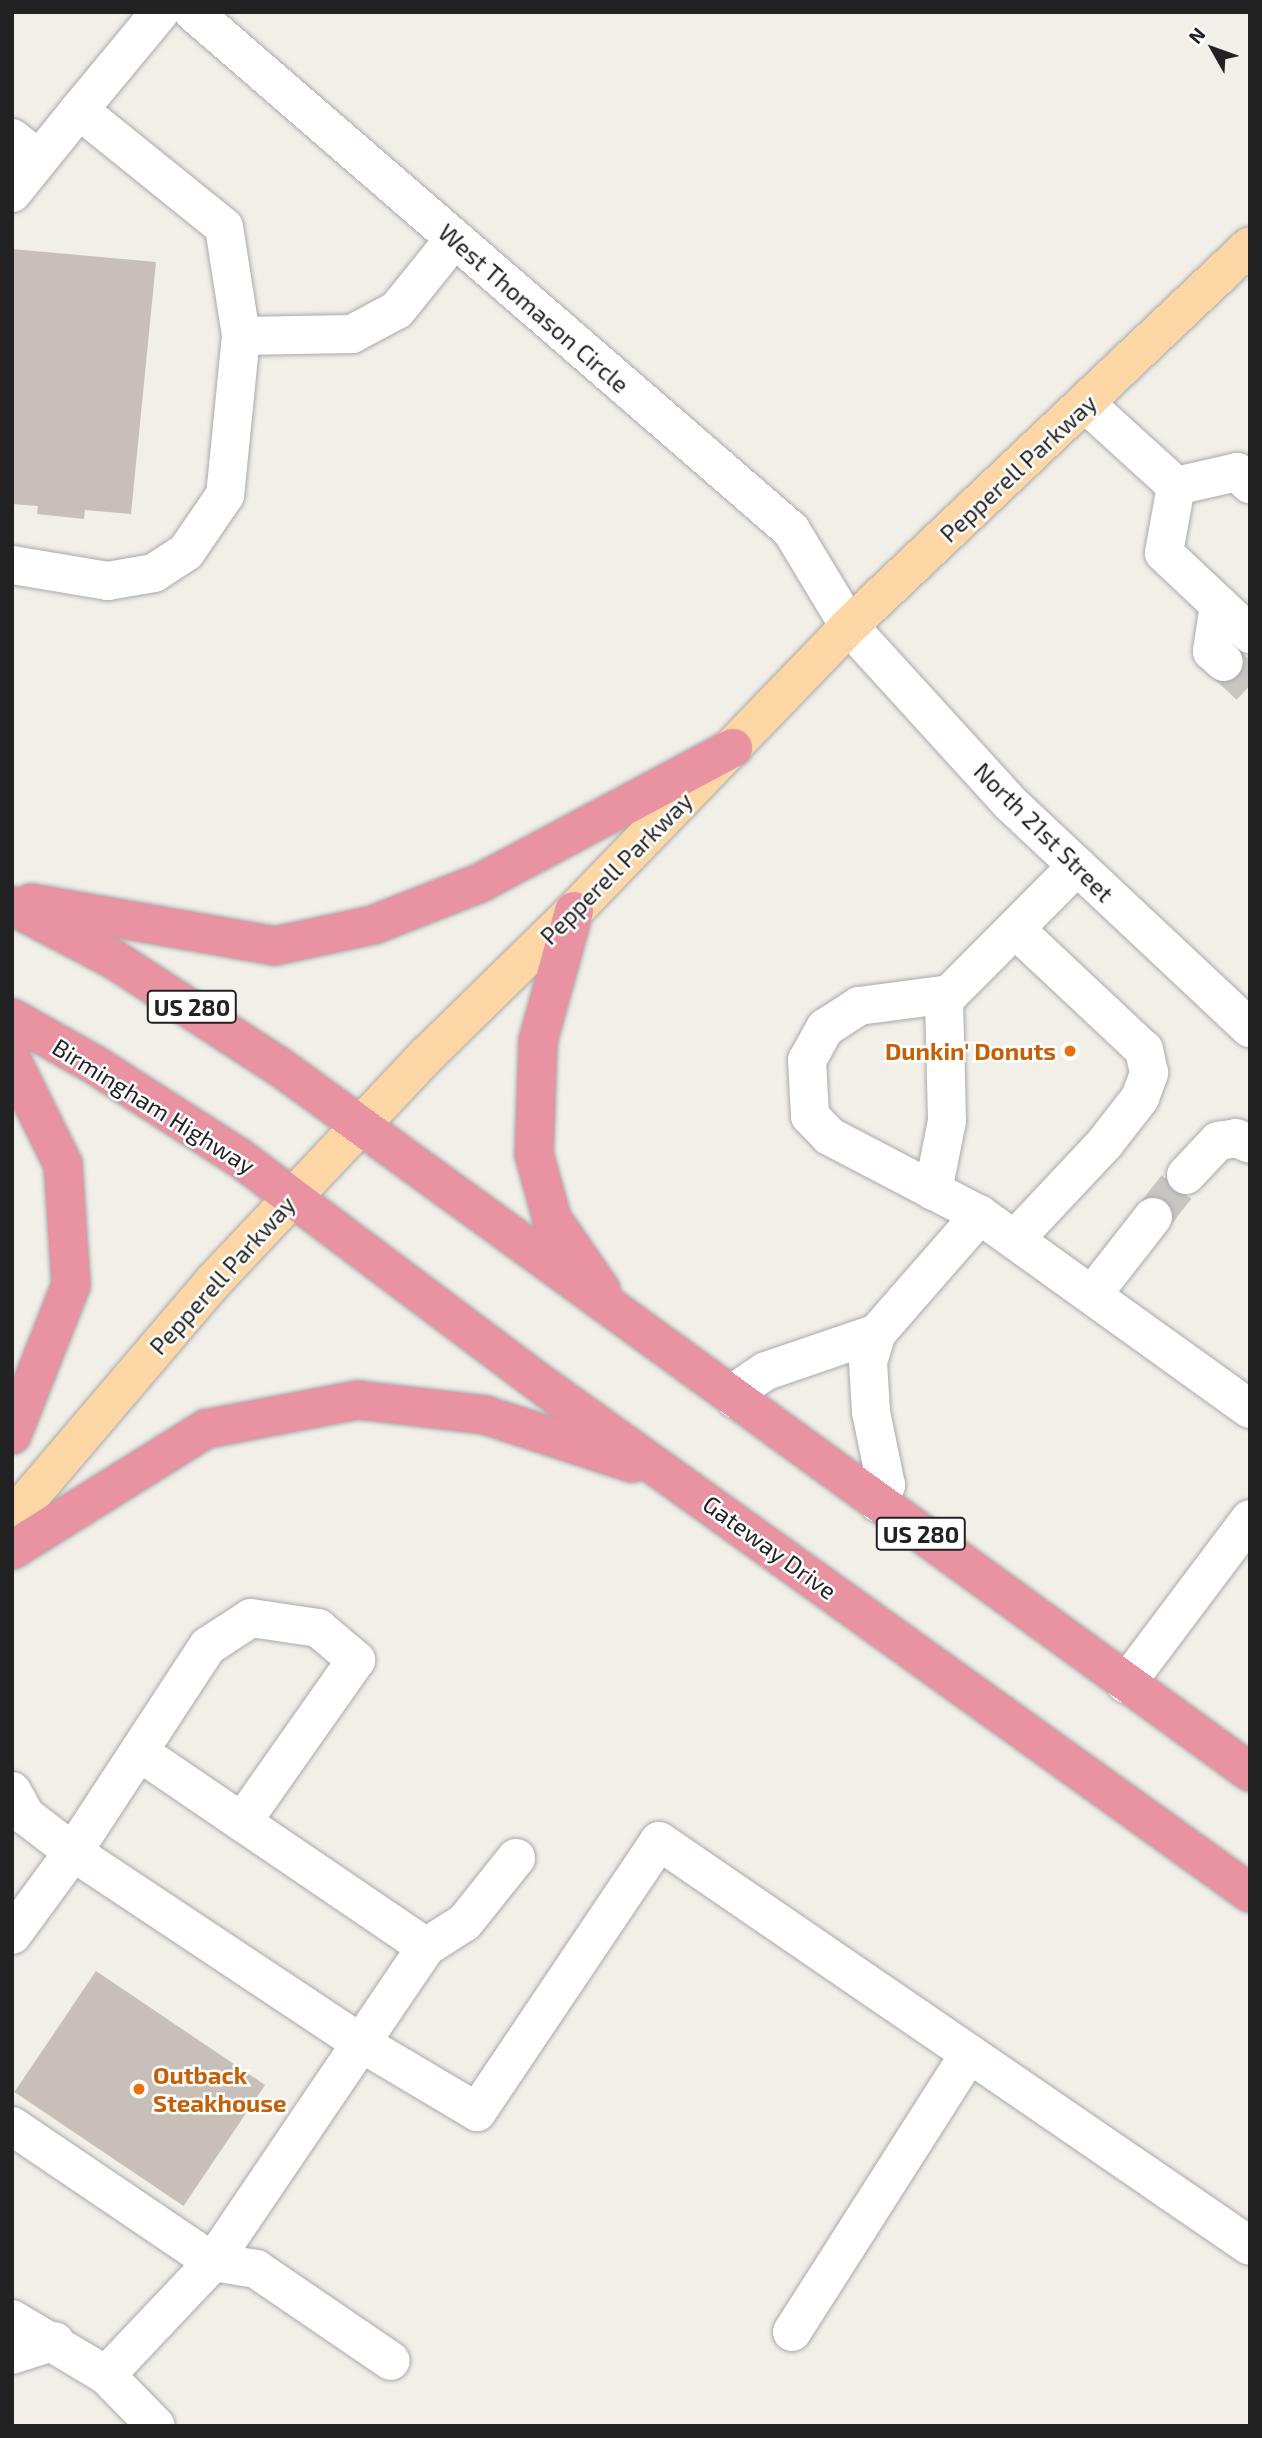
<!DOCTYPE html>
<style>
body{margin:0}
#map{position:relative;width:1262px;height:2438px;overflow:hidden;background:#f2efe9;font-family:"Exo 2",sans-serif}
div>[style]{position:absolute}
.building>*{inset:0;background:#c7bfb8;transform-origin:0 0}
.minor-tunnel>*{height:38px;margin-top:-19px;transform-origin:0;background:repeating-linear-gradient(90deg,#c8c6c1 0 38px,transparent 0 57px)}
.roads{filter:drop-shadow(0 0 2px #a9a9a9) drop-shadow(0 0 2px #a9a9a9)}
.minor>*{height:38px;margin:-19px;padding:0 19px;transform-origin:19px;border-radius:19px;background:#fff}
.major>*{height:38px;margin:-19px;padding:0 19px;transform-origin:19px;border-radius:19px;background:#fcd6a4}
.highway>*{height:38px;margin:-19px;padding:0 19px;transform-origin:19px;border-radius:19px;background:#e892a2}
.dots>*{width:19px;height:19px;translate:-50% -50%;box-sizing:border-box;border:4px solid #fff;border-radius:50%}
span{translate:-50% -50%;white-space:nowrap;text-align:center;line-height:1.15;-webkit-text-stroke:5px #fff;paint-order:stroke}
.shield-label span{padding:2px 5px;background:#fff;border:2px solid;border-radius:5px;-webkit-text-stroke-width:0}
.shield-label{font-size:23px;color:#222;font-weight:700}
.street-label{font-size:24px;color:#222}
.food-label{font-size:24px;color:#c56008;font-weight:700}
.right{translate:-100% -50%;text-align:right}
.left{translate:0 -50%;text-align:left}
.frame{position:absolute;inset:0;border:14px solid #222;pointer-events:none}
.north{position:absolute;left:1178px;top:14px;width:70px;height:70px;-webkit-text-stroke:5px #fff;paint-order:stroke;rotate:310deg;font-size:19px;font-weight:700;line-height:28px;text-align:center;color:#222}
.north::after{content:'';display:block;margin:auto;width:24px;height:32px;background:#222;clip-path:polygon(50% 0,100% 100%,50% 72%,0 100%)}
</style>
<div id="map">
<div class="building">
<div style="clip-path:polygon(12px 249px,156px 262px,131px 514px,85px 510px,84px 519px,37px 514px,38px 506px,12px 504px)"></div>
<div style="left:96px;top:1971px;width:204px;height:146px;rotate:34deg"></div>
</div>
<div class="minor-tunnel">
<div style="left:1224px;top:662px;width:35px;rotate:43deg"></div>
<div style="left:1153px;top:1217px;width:53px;rotate:-51.8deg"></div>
</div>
<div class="roads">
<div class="minor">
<div style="left:193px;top:12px;width:791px;rotate:40.9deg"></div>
<div style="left:791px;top:530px;width:112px;rotate:58.9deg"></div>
<div style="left:849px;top:626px;width:239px;rotate:47.7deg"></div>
<div style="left:1010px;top:803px;width:329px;rotate:43.2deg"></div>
<div style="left:79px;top:110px;width:127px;rotate:-50.4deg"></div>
<div style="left:12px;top:138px;width:34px;rotate:38deg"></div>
<div style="left:12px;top:193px;width:107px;rotate:-51.1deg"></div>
<div style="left:79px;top:110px;width:186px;rotate:38.9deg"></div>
<div style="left:224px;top:227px;width:110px;rotate:81.1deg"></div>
<div style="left:241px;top:336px;width:160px;rotate:95.7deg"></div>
<div style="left:225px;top:495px;width:69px;rotate:124.4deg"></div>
<div style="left:186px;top:552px;width:38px;rotate:147deg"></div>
<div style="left:154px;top:573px;width:47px;rotate:170.1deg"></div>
<div style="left:108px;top:581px;width:97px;rotate:-170.5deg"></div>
<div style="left:241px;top:336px;width:111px;rotate:-1deg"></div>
<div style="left:352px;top:334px;width:51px;rotate:-28.1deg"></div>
<div style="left:397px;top:310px;width:91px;rotate:-51.2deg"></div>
<div style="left:1086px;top:404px;width:122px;rotate:42.3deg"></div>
<div style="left:1176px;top:486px;width:68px;rotate:100.2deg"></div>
<div style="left:1164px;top:553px;width:118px;rotate:43.3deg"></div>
<div style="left:1176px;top:486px;width:63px;rotate:-12.9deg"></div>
<div style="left:1237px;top:472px;width:18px;rotate:43deg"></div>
<div style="left:1219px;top:605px;width:47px;rotate:98.7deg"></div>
<div style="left:1212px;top:651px;width:16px;rotate:43deg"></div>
<div style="left:1077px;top:866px;width:180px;rotate:134.8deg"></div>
<div style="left:950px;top:994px;width:92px;rotate:172.5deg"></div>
<div style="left:859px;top:1006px;width:40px;rotate:147.1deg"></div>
<div style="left:825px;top:1028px;width:37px;rotate:119deg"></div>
<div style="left:807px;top:1060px;width:56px;rotate:86.9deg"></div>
<div style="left:810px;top:1116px;width:28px;rotate:46deg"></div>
<div style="left:829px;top:1136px;width:170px;rotate:27.6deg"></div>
<div style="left:980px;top:1215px;width:332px;rotate:35.7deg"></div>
<div style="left:1186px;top:1175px;width:47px;rotate:-46.7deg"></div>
<div style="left:1218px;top:1141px;width:18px;rotate:-9deg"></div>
<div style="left:1236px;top:1138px;width:15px;rotate:23deg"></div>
<div style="left:933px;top:1191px;width:71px;rotate:-78.7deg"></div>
<div style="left:947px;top:1121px;width:126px;rotate:-91.4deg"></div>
<div style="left:1015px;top:1239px;width:132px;rotate:-46.8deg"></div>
<div style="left:1105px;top:1143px;width:57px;rotate:-52.1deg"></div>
<div style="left:1140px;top:1098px;width:27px;rotate:-70deg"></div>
<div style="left:1149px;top:1073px;width:24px;rotate:-102deg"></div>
<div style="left:1144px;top:1050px;width:177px;rotate:-136.8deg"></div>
<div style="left:1092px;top:1295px;width:99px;rotate:-52deg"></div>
<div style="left:735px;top:1399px;width:17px;rotate:-54deg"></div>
<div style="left:745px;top:1385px;width:25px;rotate:-34deg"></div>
<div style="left:766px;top:1371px;width:117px;rotate:-18.9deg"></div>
<div style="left:878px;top:1503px;width:20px;rotate:-66deg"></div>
<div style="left:886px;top:1485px;width:75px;rotate:-101.6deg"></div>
<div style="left:871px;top:1412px;width:50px;rotate:-93.4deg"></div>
<div style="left:868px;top:1362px;width:30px;rotate:-73deg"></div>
<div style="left:877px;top:1333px;width:157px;rotate:-48.9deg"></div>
<div style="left:1126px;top:1684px;width:206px;rotate:-53.1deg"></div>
<div style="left:139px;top:1752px;width:125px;rotate:34.2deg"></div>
<div style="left:12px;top:1791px;width:29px;rotate:61deg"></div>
<div style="left:26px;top:1816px;width:59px;rotate:37.5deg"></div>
<div style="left:73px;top:1852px;width:346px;rotate:33.6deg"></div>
<div style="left:361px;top:2043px;width:264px;rotate:124.1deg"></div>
<div style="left:213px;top:2262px;width:156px;rotate:133.4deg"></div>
<div style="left:12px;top:1935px;width:103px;rotate:-53.7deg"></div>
<div style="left:73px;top:1852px;width:246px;rotate:-56.8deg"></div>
<div style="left:208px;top:1646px;width:51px;rotate:-33.1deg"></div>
<div style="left:251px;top:1618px;width:68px;rotate:8.5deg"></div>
<div style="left:318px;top:1628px;width:50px;rotate:40.1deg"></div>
<div style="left:356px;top:1660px;width:198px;rotate:125.1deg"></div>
<div style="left:242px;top:1822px;width:222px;rotate:34.2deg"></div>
<div style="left:426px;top:1947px;width:46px;rotate:-32.7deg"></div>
<div style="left:465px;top:1922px;width:82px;rotate:-51.4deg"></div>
<div style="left:426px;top:1947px;width:116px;rotate:124.1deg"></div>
<div style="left:361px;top:2043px;width:135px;rotate:30.7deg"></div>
<div style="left:477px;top:2112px;width:326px;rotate:-56.1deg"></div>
<div style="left:659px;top:1841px;width:716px;rotate:34.42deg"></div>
<div style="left:12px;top:2126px;width:243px;rotate:34.1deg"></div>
<div style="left:213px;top:2262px;width:44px;rotate:9.2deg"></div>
<div style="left:256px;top:2269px;width:163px;rotate:34.3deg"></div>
<div style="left:12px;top:2319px;width:109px;rotate:30.8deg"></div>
<div style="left:106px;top:2375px;width:71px;rotate:45.6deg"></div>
<div style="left:792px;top:2332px;width:330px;rotate:-57.5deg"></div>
<div style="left:12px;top:2355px;width:45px;rotate:-18deg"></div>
</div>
<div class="major">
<div style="left:12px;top:1518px;width:309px;rotate:-49.6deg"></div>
<div style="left:212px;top:1283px;width:313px;rotate:-46.7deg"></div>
<div style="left:427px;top:1055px;width:206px;rotate:-44.4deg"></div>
<div style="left:574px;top:911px;width:396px;rotate:-46deg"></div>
<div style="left:849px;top:626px;width:552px;rotate:-43.46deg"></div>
</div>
<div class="highway">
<div style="left:31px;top:903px;width:248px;rotate:10deg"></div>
<div style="left:275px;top:946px;width:100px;rotate:-12.1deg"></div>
<div style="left:373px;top:925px;width:115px;rotate:-21.4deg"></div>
<div style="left:480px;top:883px;width:287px;rotate:-28.1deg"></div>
<div style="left:12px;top:906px;width:116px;rotate:27.7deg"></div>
<div style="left:115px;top:960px;width:197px;rotate:33deg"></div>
<div style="left:280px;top:1067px;width:1199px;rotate:36.01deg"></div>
<div style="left:574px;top:911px;width:135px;rotate:105.5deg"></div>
<div style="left:538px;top:1041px;width:113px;rotate:92deg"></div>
<div style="left:534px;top:1154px;width:67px;rotate:74.5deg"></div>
<div style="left:552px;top:1219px;width:86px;rotate:55.4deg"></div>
<div style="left:12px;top:1018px;width:95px;rotate:29.5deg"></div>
<div style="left:95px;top:1065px;width:172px;rotate:32.7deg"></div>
<div style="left:240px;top:1158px;width:385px;rotate:36.9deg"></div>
<div style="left:548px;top:1389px;width:864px;rotate:35.68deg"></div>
<div style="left:12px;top:1061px;width:115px;rotate:63.7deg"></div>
<div style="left:63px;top:1164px;width:121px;rotate:86.2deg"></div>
<div style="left:71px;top:1285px;width:161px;rotate:111.5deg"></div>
<div style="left:12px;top:1550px;width:229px;rotate:-32deg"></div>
<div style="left:206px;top:1429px;width:155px;rotate:-10.8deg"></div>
<div style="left:358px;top:1400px;width:128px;rotate:6.7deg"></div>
<div style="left:485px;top:1415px;width:155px;rotate:18.1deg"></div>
</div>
</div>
<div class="dots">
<div style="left:1070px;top:1051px;background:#e8710a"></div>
<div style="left:139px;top:2089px;background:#e8710a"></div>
</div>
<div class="shield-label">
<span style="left:192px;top:1007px">US 280</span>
<span style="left:921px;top:1534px">US 280</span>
</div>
<div class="street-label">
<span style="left:534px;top:308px;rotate:41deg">West Thomason Circle</span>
<span style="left:1018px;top:468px;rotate:-43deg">Pepperell Parkway</span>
<span style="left:1044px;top:832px;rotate:45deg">North 21st Street</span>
<span style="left:616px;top:868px;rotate:-45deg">Pepperell Parkway</span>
<span style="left:154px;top:1106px;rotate:32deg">Birmingham Highway</span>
<span style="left:222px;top:1275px;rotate:-48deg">Pepperell Parkway</span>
<span style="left:770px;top:1547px;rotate:36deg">Gateway Drive</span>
</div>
<div class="food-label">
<span class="right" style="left:1056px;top:1051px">Dunkin' Donuts</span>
<span class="left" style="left:153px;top:2089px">Outback<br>Steakhouse</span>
</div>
<div class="frame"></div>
<div class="north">N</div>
</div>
